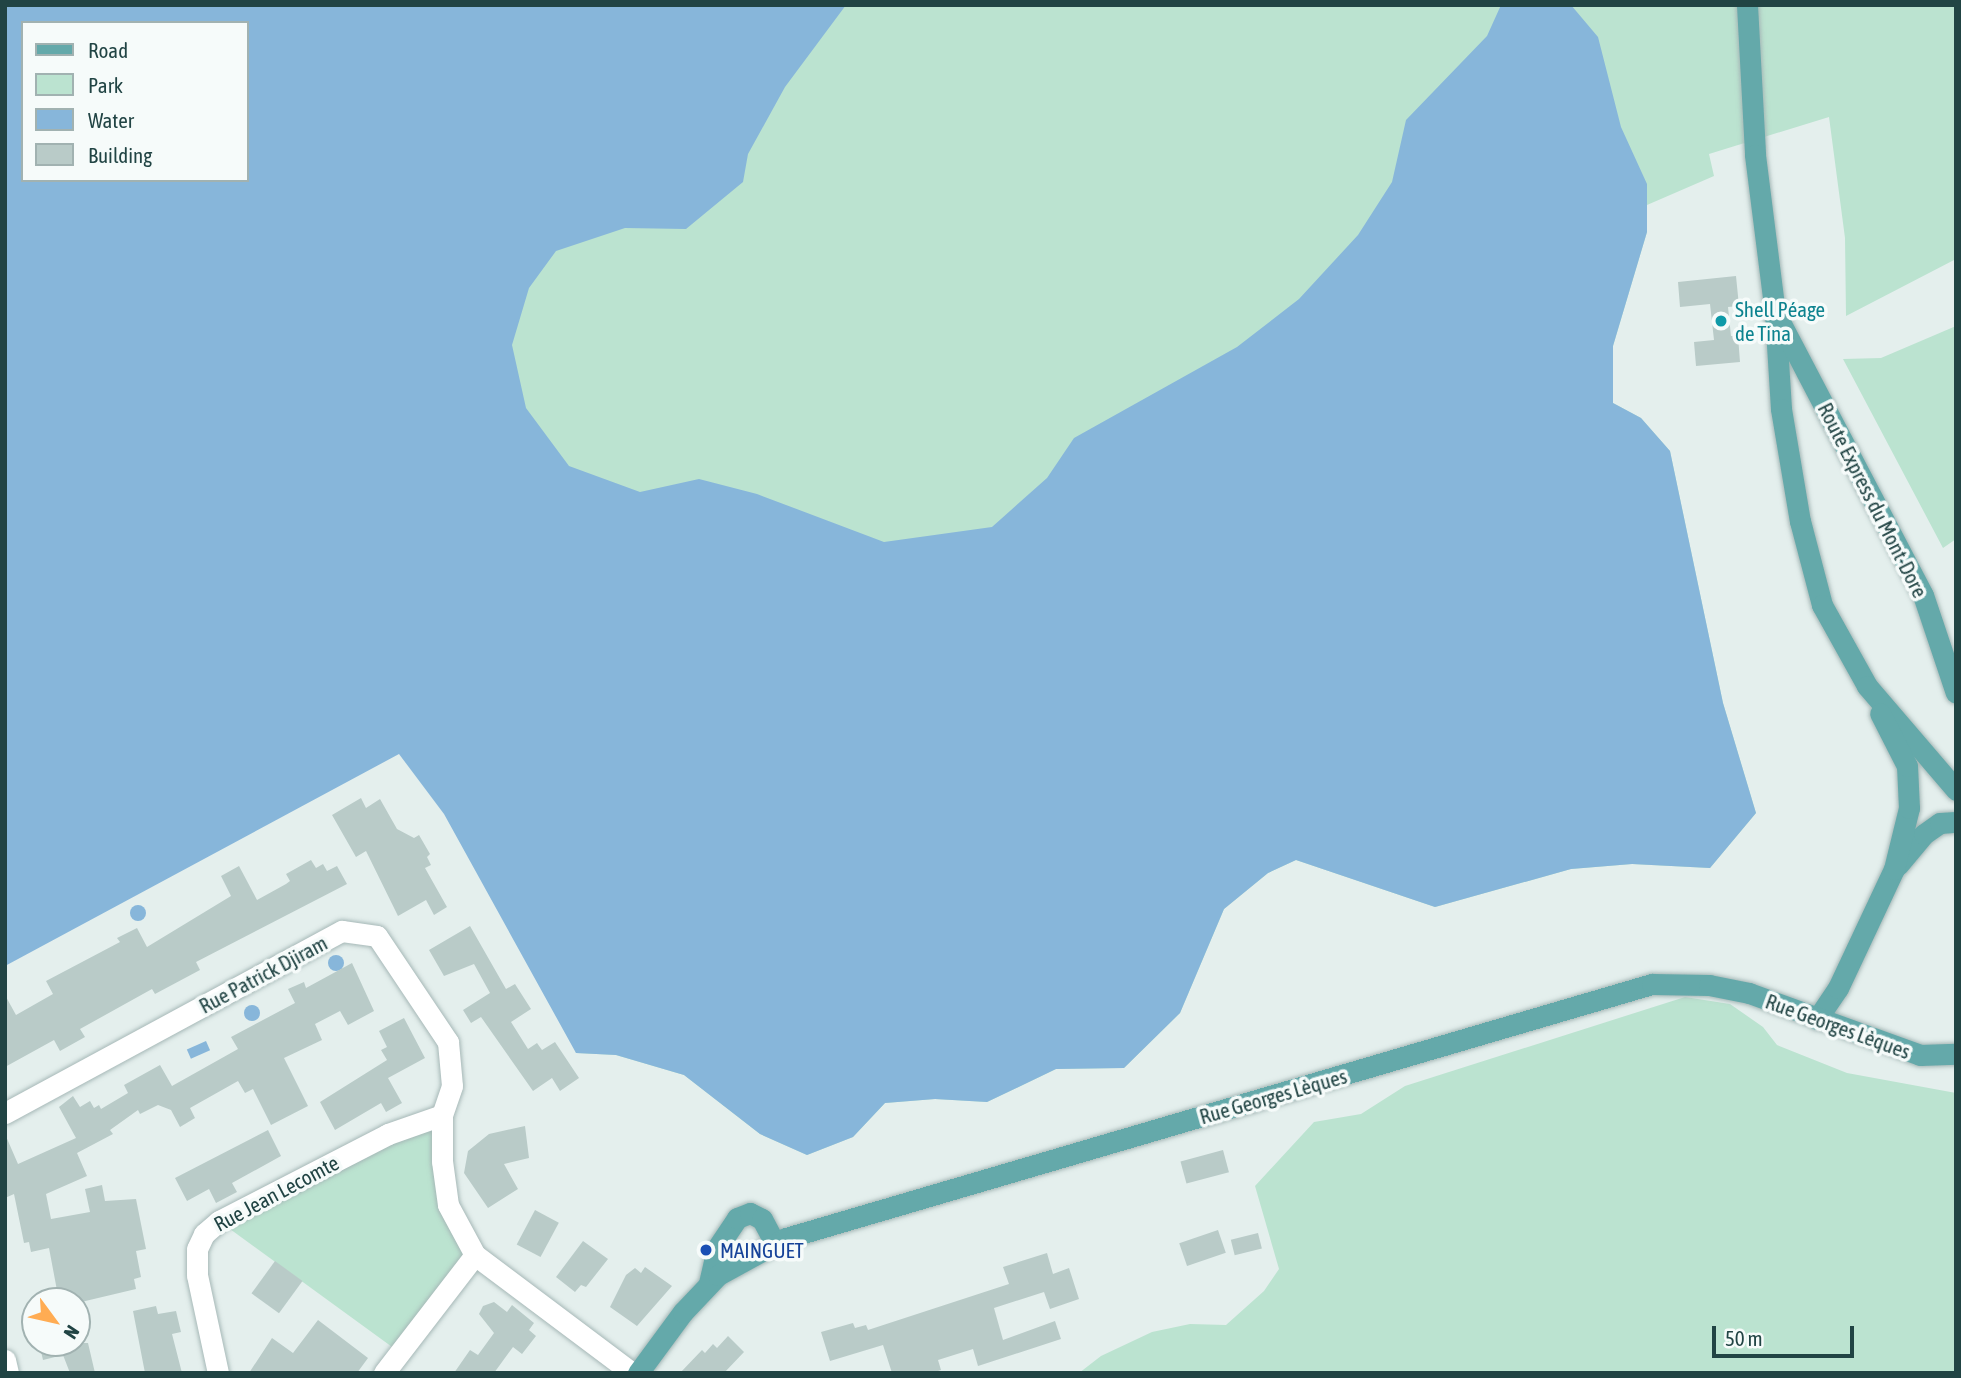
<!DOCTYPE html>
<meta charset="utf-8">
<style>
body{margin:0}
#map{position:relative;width:1961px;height:1378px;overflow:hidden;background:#e4efed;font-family:"Asap Condensed",sans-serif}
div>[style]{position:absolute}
.green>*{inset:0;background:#bbe3d0}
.water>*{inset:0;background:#87b6da;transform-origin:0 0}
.round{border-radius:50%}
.building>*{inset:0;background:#b9cbc8;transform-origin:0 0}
.roads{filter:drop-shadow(0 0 2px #a6b8b7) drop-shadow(0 0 2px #a6b8b7)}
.minor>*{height:21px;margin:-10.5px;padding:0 10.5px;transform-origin:10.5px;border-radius:10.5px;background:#fff}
.major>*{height:21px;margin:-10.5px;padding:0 10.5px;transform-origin:10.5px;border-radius:10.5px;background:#64a9aa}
.dots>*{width:19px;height:19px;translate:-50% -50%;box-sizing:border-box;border:4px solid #f6fbfa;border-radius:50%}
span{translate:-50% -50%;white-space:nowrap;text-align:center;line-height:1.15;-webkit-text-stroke:7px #f6fbfa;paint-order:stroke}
.culture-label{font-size:21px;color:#0d838f}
.left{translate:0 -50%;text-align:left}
.street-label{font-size:21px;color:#214444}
.transit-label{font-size:21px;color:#164399}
.frame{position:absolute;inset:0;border:7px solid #214444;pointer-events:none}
.legend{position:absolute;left:21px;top:21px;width:228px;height:161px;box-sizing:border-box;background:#f6fbfa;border:2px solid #a1b2b1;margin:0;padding:9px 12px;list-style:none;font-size:21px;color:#214444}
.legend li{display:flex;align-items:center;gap:14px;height:35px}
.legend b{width:35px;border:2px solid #a1b2b1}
.north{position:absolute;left:21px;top:1287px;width:70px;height:70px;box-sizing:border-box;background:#f6fbfa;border:2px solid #a1b2b1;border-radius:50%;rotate:123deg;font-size:19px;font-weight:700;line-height:28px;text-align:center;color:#214444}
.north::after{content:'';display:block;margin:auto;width:24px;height:32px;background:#ffac53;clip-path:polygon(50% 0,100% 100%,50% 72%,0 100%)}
.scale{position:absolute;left:1712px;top:1326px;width:142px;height:32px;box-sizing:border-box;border:4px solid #214444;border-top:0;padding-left:9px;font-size:21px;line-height:24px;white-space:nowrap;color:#214444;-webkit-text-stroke:5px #f6fbfa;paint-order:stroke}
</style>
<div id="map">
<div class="green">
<div style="clip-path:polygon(5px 5px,1956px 5px,1956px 259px,1846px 316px,1845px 238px,1829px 117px,1709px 154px,1714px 176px,1647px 205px,1647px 232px,1613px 346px,1613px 403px,1641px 418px,1670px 451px,1723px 703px,1756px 813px,1710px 868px,1632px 864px,1571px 869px,1435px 907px,1296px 860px,1268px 873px,1224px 909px,1180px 1013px,1124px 1068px,1056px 1069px,987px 1102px,935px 1099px,885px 1103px,853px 1137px,807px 1155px,760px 1134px,684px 1075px,616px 1055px,576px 1053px,247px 23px,23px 23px,23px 180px,5px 263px)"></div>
<div style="clip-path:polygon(1956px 326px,1956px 539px,1943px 548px,1843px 359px,1881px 358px)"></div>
<div style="clip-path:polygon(1685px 997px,1730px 1004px,1763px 1027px,1777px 1045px,1847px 1073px,1956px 1093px,1956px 1373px,1079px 1373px,1101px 1356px,1152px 1332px,1190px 1324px,1226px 1325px,1264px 1291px,1279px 1269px,1255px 1186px,1314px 1122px,1361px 1114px,1405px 1086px)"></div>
<div style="clip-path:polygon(442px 1115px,442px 1161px,475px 1255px,399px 1352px,219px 1221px)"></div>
</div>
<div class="water">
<div style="clip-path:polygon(evenodd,5px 5px,846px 5px,785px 87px,748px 154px,743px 182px,686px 229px,625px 228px,556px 251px,529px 288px,512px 345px,526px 408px,569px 466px,640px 492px,699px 479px,757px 494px,884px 542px,992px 527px,1047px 478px,1074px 438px,1237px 347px,1299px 299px,1358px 235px,1392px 182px,1406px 120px,1487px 36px,1501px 5px,1571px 5px,1598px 37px,1621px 127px,1647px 184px,1647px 232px,1613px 346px,1613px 403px,1641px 418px,1670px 451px,1723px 703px,1756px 813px,1710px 868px,1632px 864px,1571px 869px,1435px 907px,1296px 860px,1268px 873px,1224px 909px,1180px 1013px,1124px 1068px,1056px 1069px,987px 1102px,935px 1099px,885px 1103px,853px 1137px,807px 1155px,760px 1134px,684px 1075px,616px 1055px,576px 1053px,444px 814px,399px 754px,5px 966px,5px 5px,23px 23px,247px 23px,247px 180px,23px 180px,23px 23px)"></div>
<div class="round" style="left:130px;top:905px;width:16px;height:16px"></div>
<div class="round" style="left:328px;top:955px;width:16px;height:16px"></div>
<div class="round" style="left:244px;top:1005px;width:16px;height:16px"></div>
<div style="left:206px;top:1041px;width:10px;height:21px;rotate:66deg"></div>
</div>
<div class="building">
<div style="clip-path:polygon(1736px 276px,1739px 306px,1728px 307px,1731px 336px,1738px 336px,1740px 362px,1696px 366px,1694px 342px,1714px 340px,1710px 304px,1680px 307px,1678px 282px)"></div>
<div style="clip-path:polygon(361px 798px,366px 808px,380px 799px,397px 829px,414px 838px,419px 835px,430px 854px,427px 857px,431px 865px,425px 868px,447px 907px,434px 915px,426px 900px,398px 916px,366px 851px,356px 857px,332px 815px)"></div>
<div style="clip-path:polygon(311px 860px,316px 868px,323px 864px,327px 871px,337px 866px,347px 884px,196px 962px,200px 970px,155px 994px,152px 989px,80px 1029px,85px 1037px,60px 1051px,54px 1040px,5px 1067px,5px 995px,16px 1015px,53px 994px,46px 981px,120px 942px,117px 938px,137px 928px,147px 947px,231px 896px,221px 876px,239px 866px,257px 900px,286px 884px,290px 881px,286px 874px)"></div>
<div style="clip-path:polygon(470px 926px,506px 989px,515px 984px,531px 1009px,511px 1022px,528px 1049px,537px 1043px,542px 1050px,555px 1042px,579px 1078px,560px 1091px,552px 1078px,533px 1091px,481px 1017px,471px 1023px,463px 1010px,490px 993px,474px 964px,444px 976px,429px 950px)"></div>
<div style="clip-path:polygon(352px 963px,374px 1011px,348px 1025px,340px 1011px,315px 1024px,322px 1040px,284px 1058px,308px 1106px,271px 1125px,253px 1089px,245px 1093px,238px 1081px,190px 1108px,195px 1118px,180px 1127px,171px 1110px,158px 1105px,140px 1114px,138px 1110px,110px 1130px,113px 1134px,77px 1153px,87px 1176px,46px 1194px,51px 1219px,90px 1212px,85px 1189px,102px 1185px,105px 1201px,136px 1199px,146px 1249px,136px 1251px,141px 1277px,134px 1279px,136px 1289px,77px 1303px,59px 1301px,49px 1248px,31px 1252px,29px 1242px,24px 1243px,14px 1194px,5px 1198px,5px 1134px,18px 1164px,76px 1138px,59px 1107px,73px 1096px,80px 1107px,90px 1101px,94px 1108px,99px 1105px,101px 1109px,128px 1093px,124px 1085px,160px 1065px,172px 1086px,238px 1049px,231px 1037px,295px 1003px,288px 989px,304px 982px,306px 988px)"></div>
<div style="clip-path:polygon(404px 1018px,425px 1058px,388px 1078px,402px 1103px,386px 1112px,381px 1103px,335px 1130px,320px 1102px,387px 1060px,381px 1050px,387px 1047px,379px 1031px)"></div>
<div style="clip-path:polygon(525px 1126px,529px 1158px,504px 1164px,518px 1189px,488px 1208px,464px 1173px,468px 1151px,489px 1134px)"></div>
<div style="clip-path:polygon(268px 1130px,281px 1156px,232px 1183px,237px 1192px,216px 1203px,209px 1189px,187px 1201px,175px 1178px)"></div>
<div style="left:1223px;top:1150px;width:23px;height:44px;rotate:75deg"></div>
<div style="left:535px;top:1210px;width:27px;height:39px;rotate:28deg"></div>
<div style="left:1218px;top:1230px;width:24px;height:41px;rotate:71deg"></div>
<div style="left:1258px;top:1233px;width:16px;height:28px;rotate:76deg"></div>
<div style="clip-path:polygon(583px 1241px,608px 1259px,586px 1287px,581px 1285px,575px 1292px,556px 1277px)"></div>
<div style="clip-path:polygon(1047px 1253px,1053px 1274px,1069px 1268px,1079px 1299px,1050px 1309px,1044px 1292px,994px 1308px,1003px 1340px,1055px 1321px,1061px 1339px,978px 1366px,973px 1349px,938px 1360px,941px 1370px,932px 1373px,892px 1373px,883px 1345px,830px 1361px,821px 1332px,853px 1323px,855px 1328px,866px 1325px,868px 1330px,1009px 1284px,1003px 1267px)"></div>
<div style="left:275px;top:1261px;width:34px;height:40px;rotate:36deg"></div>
<div style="clip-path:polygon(645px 1267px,672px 1286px,637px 1326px,610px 1307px,626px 1275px,635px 1268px,641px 1273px)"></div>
<div style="clip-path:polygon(494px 1302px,507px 1312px,512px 1305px,534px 1323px,529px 1330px,536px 1336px,522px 1354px,513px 1347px,494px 1373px,454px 1373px,470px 1350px,478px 1355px,494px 1333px,479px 1314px,483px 1306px)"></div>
<div style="clip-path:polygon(156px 1306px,158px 1314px,176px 1311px,181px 1332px,172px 1334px,182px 1373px,145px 1373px,133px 1311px)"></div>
<div style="clip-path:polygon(318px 1320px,368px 1358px,357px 1373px,249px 1373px,272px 1338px,293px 1353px)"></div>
<div style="clip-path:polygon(728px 1336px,744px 1352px,724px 1373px,680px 1373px,702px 1350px,705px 1353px,713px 1344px,717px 1348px)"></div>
<div style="clip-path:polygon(39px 1343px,88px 1343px,95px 1373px,70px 1373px,63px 1355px,43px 1360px)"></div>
</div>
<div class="roads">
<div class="minor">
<div style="left:5px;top:1113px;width:383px;rotate:-28.4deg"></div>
<div style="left:342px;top:931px;width:35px;rotate:8deg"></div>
<div style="left:377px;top:936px;width:128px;rotate:56.2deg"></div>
<div style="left:448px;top:1042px;width:44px;rotate:84.8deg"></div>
<div style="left:452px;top:1086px;width:31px;rotate:109deg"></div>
<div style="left:442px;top:1115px;width:46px;rotate:90deg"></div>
<div style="left:442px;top:1161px;width:44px;rotate:82.2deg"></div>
<div style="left:448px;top:1205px;width:57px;rotate:61.6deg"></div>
<div style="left:475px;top:1255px;width:196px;rotate:36.9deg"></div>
<div style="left:5px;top:1360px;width:13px;rotate:77deg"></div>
<div style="left:218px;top:1373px;width:100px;rotate:-102.1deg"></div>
<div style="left:197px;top:1275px;width:26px;rotate:-90deg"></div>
<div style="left:197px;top:1249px;width:17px;rotate:-65deg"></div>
<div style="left:204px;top:1234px;width:20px;rotate:-41deg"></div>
<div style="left:219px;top:1221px;width:190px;rotate:-27.2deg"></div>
<div style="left:388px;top:1134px;width:57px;rotate:-19.4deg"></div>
<div style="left:384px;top:1373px;width:149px;rotate:-52.4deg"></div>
</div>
<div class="major">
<div style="left:1747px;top:5px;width:150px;rotate:86.9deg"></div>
<div style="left:1755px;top:155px;width:159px;rotate:82.8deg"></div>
<div style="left:1775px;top:313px;width:96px;rotate:86.4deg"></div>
<div style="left:1781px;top:409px;width:114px;rotate:80.4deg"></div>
<div style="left:1800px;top:521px;width:87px;rotate:75.3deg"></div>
<div style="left:1822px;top:605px;width:93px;rotate:60.9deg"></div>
<div style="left:1867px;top:686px;width:137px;rotate:49.4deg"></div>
<div style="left:1777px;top:316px;width:315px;rotate:62.4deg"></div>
<div style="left:1923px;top:595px;width:103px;rotate:71.4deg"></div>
<div style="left:1898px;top:865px;width:40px;rotate:-50deg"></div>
<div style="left:1924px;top:834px;width:19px;rotate:-35deg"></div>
<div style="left:1940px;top:823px;width:16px;rotate:-4deg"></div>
<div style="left:1817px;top:1019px;width:37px;rotate:-56deg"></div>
<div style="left:1838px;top:988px;width:132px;rotate:-64.8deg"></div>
<div style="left:1894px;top:869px;width:63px;rotate:-76.2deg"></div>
<div style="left:1909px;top:808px;width:42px;rotate:-92.7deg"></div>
<div style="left:1907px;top:766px;width:59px;rotate:-117deg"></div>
<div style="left:709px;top:1283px;width:36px;rotate:-77deg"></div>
<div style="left:717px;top:1248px;width:36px;rotate:-56deg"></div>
<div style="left:737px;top:1218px;width:14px;rotate:-21deg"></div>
<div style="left:750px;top:1213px;width:13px;rotate:27deg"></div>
<div style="left:762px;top:1219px;width:27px;rotate:62deg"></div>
<div style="left:638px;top:1373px;width:76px;rotate:-53.6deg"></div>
<div style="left:683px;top:1312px;width:51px;rotate:-46.6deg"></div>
<div style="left:718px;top:1275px;width:77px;rotate:-28.6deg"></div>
<div style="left:786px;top:1238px;width:902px;rotate:-16.35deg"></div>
<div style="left:1652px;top:984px;width:57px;rotate:1deg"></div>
<div style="left:1709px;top:985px;width:41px;rotate:11.3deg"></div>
<div style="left:1749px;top:993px;width:182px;rotate:19.9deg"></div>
<div style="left:1920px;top:1055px;width:36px;rotate:-2deg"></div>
</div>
</div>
<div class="dots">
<div style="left:1721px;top:321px;background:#0f9aa8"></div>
<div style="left:706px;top:1250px;background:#1a4fb4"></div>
</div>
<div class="culture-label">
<span class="left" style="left:1735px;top:321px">Shell Péage<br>de Tina</span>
</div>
<div class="street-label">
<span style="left:1873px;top:500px;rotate:63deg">Route Express du Mont-Dore</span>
<span style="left:263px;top:974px;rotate:-28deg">Rue Patrick Djiram</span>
<span style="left:1838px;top:1026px;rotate:20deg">Rue Georges Lèques</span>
<span style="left:1273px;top:1096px;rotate:-16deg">Rue Georges Lèques</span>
<span style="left:276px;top:1193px;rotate:-28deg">Rue Jean Lecomte</span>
</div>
<div class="transit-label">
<span class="left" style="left:720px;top:1250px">MAINGUET</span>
</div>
<div class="frame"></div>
<ul class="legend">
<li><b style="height:9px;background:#64a9aa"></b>Road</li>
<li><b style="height:19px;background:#bbe3d0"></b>Park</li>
<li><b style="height:19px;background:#87b6da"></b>Water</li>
<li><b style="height:19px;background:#b9cbc8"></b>Building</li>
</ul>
<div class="north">N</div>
<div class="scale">50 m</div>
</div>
